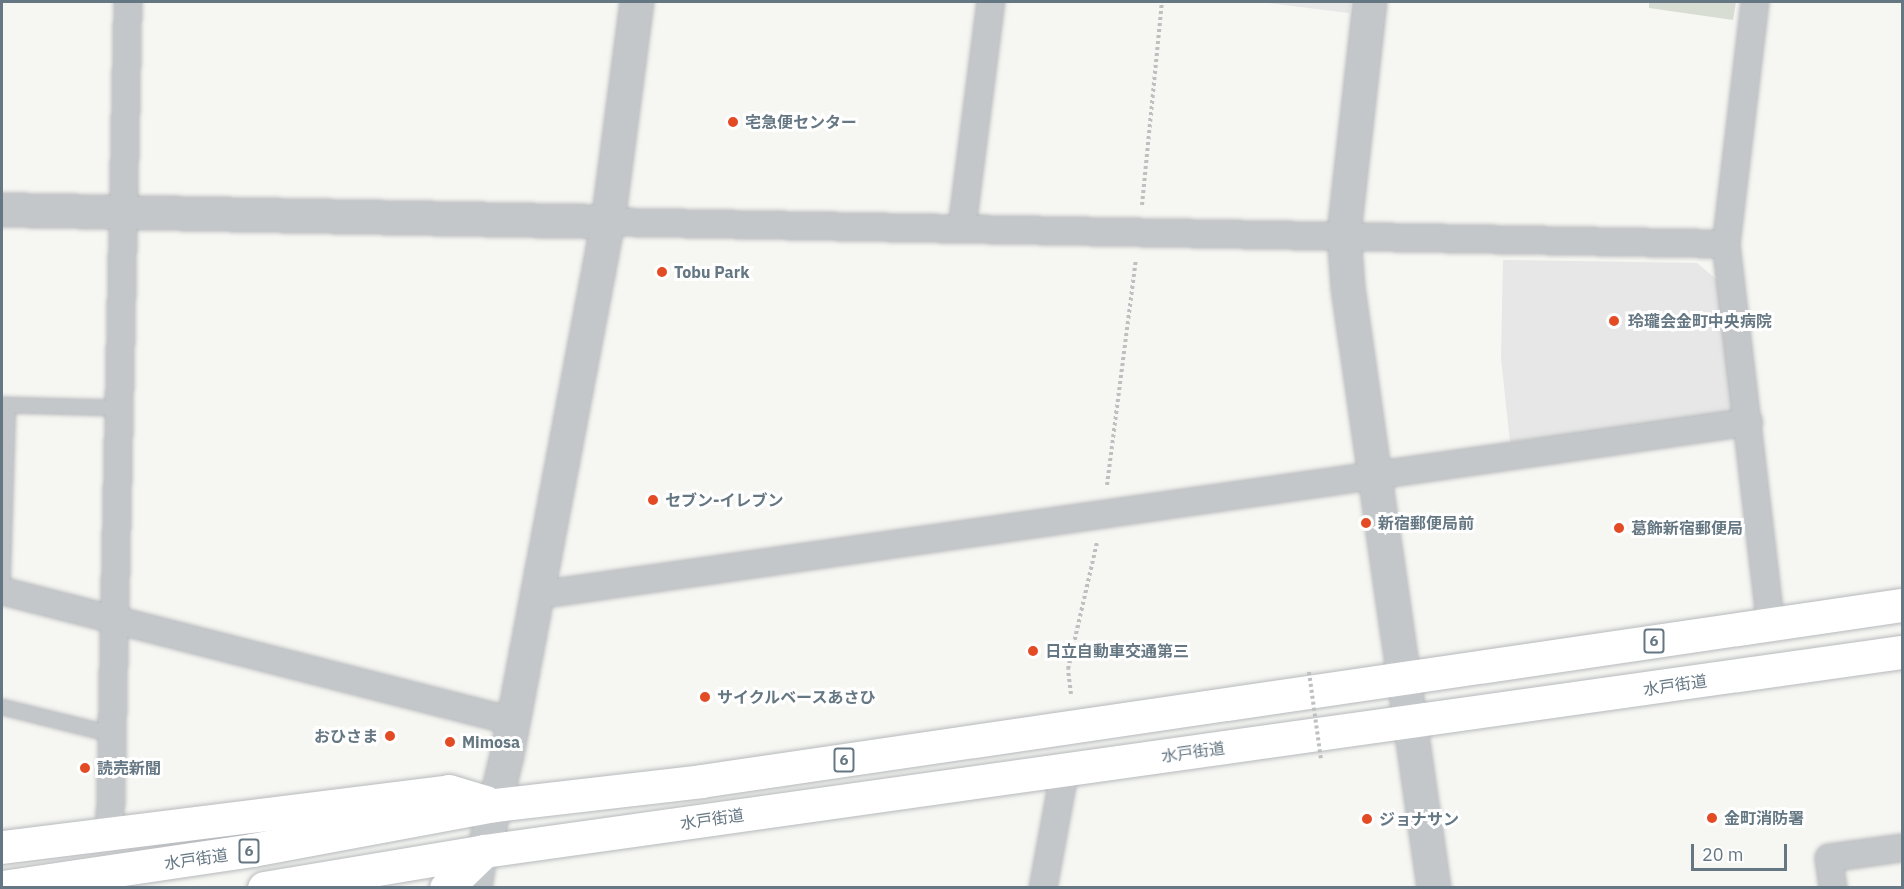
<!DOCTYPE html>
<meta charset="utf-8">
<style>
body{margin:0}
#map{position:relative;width:1904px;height:889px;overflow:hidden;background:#f6f6f2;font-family:"IBM Plex Sans","Noto Sans JP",sans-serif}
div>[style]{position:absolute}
.built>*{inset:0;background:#e6e7e6}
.green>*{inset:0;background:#d7ddd3}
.path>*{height:4px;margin-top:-2px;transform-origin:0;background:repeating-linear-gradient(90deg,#bdbfc1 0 3px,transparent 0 6px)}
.roads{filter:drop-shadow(0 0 2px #b6b9bc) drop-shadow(0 0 2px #b6b9bc)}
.service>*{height:14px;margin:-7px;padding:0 7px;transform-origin:7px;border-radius:7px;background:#c3c7ca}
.minor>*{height:26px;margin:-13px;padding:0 13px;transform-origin:13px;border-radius:13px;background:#c3c7ca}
.tertiary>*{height:32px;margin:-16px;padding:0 16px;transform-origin:16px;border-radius:16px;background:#c3c7ca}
.trunk>*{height:33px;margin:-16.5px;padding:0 16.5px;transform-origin:16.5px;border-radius:16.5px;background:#fff}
.path-bridge>*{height:4px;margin-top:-2px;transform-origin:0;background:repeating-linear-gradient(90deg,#bdbfc1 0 3px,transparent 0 6px)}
.dots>*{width:16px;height:16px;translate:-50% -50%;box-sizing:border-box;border:3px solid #fff;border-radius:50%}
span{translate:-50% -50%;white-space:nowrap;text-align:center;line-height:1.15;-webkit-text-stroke:6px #fff;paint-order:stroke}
.shield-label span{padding:2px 4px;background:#fff;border:2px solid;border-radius:4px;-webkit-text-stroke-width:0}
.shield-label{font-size:15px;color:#657783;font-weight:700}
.poi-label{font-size:16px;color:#657783;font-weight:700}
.left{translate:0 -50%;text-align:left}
.right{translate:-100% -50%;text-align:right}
.street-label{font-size:16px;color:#657783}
.frame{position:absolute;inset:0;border:3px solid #657783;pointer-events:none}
.scale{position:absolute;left:1691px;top:844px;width:96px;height:27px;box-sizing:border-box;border:3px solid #657783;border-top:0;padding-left:8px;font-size:18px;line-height:21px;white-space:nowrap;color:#657783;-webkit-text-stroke:4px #fff;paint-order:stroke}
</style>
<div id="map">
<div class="built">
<div style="clip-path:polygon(1259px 2px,1351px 2px,1349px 13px)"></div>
<div style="clip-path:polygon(1503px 260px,1697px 263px,1721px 283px,1739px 414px,1510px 442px,1501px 358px)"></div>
</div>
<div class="green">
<div style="clip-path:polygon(1649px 2px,1736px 2px,1733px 20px,1649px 8px)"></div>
</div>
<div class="path">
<div style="left:1142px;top:205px;width:204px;rotate:-84.4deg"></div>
<div style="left:1107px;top:485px;width:227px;rotate:-82.7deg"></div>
<div style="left:1071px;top:694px;width:25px;rotate:-97deg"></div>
<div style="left:1068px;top:669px;width:130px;rotate:-77.1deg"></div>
</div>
<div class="roads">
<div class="service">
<div style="left:2px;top:405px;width:117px;rotate:1.5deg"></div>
<div style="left:2px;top:592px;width:187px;rotate:-88.2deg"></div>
<div style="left:2px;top:707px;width:112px;rotate:13.9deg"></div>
</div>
<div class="minor">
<div style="left:1755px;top:2px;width:244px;rotate:96.8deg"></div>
<div style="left:1726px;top:244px;width:384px;rotate:83.3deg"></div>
<div style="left:608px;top:222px;width:1118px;rotate:1.13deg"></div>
<div style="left:962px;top:227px;width:227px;rotate:-82.7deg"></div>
<div style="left:2px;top:591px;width:526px;rotate:14.3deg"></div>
<div style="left:538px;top:595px;width:1223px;rotate:-8.13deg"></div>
<div style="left:110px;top:831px;width:829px;rotate:-88.76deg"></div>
<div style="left:478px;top:888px;width:37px;rotate:-81deg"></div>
<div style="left:1043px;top:888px;width:121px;rotate:-79.5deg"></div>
<div style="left:1833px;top:888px;width:30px;rotate:-98deg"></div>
<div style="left:1829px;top:858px;width:74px;rotate:-7.8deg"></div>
</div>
<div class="tertiary">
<div style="left:1370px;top:2px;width:232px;rotate:96.4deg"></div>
<div style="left:1344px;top:233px;width:55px;rotate:85.8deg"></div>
<div style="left:1348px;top:288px;width:606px;rotate:81.84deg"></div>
<div style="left:2px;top:210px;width:606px;rotate:1.13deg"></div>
<div style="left:484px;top:851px;width:99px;rotate:-76.5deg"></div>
<div style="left:507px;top:755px;width:542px;rotate:-79.27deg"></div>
<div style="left:608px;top:222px;width:222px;rotate:-82.5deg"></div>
</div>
<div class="trunk">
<div style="left:2px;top:847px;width:450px;rotate:-7.1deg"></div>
<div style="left:449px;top:791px;width:38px;rotate:17deg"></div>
<div style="left:2px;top:887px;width:253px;rotate:-8.4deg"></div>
<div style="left:252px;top:850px;width:247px;rotate:-10.5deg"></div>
<div style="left:495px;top:805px;width:207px;rotate:-6.6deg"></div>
<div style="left:701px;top:781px;width:1214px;rotate:-8.34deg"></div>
<div style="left:264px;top:888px;width:223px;rotate:-9.5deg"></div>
<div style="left:484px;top:851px;width:1432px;rotate:-7.99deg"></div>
<div style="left:446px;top:888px;width:53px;rotate:-44.2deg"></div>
</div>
</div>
<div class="path-bridge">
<div style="left:1309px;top:672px;width:89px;rotate:82.2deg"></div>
</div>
<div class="dots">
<div style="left:733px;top:122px;background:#e34b25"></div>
<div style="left:662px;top:272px;background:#e34b25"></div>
<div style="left:1614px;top:321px;background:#e34b25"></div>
<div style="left:653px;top:500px;background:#e34b25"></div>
<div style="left:1366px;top:523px;background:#e34b25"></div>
<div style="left:1619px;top:528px;background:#e34b25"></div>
<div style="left:1033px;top:651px;background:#e34b25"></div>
<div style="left:705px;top:697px;background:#e34b25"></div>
<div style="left:390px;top:736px;background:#e34b25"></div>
<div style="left:450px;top:742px;background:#e34b25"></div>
<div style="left:85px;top:768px;background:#e34b25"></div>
<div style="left:1712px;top:818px;background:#e34b25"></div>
<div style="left:1367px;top:819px;background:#e34b25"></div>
</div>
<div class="shield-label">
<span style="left:1654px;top:641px">6</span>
<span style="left:844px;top:760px">6</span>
<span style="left:249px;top:851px">6</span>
</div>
<div class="poi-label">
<span class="left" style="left:745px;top:122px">宅急便センター</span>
<span class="left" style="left:674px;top:272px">Tobu Park</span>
<span class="left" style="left:1628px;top:321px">玲瓏会金町中央病院</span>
<span class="left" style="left:665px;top:500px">セブン-イレブン</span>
<span class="left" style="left:1378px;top:523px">新宿郵便局前</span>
<span class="left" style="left:1631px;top:528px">葛飾新宿郵便局</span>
<span class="left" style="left:1045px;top:651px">日立自動車交通第三</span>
<span class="left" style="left:717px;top:697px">サイクルベースあさひ</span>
<span class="right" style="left:378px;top:736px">おひさま</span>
<span class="left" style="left:462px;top:742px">Mimosa</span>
<span class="left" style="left:97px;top:768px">読売新聞</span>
<span class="left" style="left:1724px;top:818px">金町消防署</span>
<span class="left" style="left:1379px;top:819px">ジョナサン</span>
</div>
<div class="street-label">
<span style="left:1675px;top:685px;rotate:-8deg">水戸街道</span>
<span style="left:1193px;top:752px;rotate:-8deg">水戸街道</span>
<span style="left:712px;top:819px;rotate:-8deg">水戸街道</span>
<span style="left:196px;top:859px;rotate:-8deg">水戸街道</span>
</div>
<div class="frame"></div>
<div class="scale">20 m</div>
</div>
